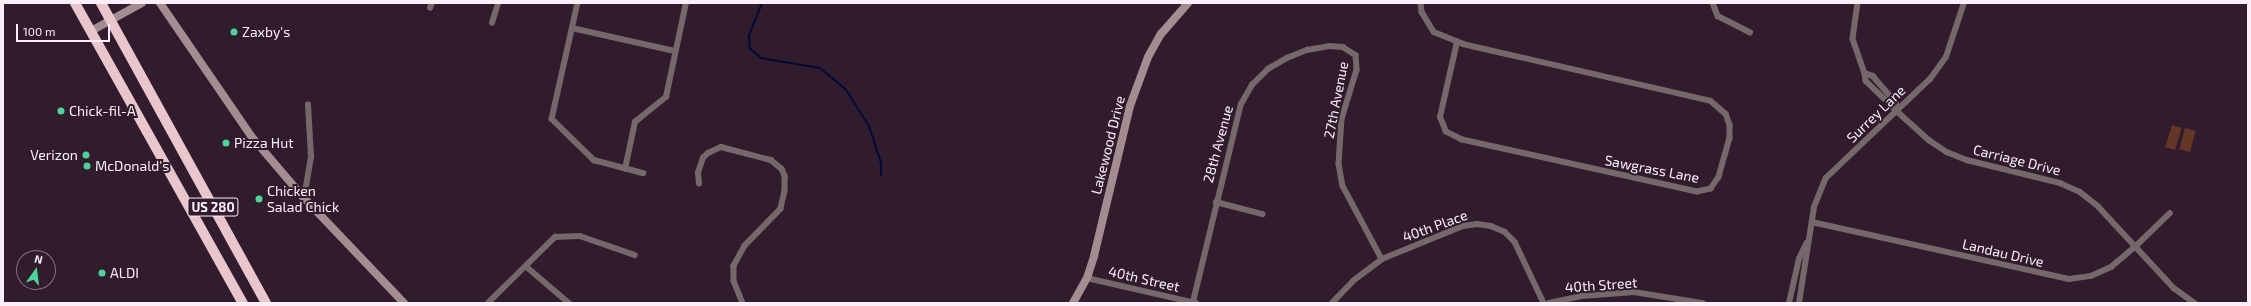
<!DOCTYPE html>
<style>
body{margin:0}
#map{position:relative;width:2251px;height:306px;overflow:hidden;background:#301c2d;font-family:"Exo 2",sans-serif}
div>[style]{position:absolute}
.green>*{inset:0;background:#653626;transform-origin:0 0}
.stream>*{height:2px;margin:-1px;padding:0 1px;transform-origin:1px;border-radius:1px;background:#000b39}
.street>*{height:5.5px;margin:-2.75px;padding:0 2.75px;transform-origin:2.75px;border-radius:2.75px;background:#76676a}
.secondary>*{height:8px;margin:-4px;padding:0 4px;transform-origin:4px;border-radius:4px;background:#a48d91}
.highway>*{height:10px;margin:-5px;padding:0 5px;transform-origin:5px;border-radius:5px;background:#e9c5cc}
.dots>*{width:11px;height:11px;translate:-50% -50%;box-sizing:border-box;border:2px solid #301c2d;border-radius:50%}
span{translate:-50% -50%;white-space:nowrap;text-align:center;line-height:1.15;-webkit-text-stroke:4px #301c2d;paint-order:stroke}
.shield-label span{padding:1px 3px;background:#301c2d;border:1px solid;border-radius:3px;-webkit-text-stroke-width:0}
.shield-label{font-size:13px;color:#fceef9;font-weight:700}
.poi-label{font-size:14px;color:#fceef9}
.left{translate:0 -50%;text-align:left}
.right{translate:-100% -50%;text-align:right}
.street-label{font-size:14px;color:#fceef9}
.frame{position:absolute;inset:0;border:4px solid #fceef9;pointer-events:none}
.north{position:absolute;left:16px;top:250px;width:40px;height:40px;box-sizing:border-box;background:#301c2d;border:1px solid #82707f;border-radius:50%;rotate:14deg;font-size:11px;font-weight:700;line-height:16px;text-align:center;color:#fceef9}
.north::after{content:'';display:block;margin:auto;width:14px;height:18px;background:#4dd39a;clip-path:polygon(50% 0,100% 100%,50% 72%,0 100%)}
.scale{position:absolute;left:16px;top:24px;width:94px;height:18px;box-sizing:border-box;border:2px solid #fceef9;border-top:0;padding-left:5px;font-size:12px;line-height:14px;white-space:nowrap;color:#fceef9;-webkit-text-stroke:3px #301c2d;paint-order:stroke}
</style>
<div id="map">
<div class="green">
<div style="left:2172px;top:125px;width:10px;height:23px;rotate:17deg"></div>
<div style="left:2185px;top:128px;width:11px;height:22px;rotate:15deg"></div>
</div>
<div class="stream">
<div style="left:762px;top:3px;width:35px;rotate:112deg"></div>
<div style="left:749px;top:36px;width:13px;rotate:86deg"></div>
<div style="left:750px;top:49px;width:14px;rotate:39deg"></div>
<div style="left:761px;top:58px;width:60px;rotate:9.6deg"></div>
<div style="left:820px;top:68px;width:34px;rotate:40deg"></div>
<div style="left:846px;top:90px;width:43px;rotate:57.4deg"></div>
<div style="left:869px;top:126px;width:38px;rotate:72deg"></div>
<div style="left:881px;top:162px;width:13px;rotate:90deg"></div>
</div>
<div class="street">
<div style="left:578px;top:3px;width:119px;rotate:102.6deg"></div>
<div style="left:552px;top:119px;width:59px;rotate:44.3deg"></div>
<div style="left:594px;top:160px;width:51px;rotate:14.9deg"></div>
<div style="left:1421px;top:3px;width:9px;rotate:84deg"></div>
<div style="left:1422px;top:12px;width:23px;rotate:59deg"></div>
<div style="left:1434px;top:32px;width:31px;rotate:22deg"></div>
<div style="left:1463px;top:44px;width:254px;rotate:12.9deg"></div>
<div style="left:1711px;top:101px;width:20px;rotate:41deg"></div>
<div style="left:1726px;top:114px;width:12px;rotate:70deg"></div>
<div style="left:1730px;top:125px;width:13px;rotate:90deg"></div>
<div style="left:1730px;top:138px;width:41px;rotate:105.8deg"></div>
<div style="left:1719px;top:177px;width:14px;rotate:124deg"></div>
<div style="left:1711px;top:189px;width:14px;rotate:168deg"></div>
<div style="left:1697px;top:192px;width:241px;rotate:-167.5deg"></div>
<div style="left:1462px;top:140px;width:18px;rotate:-153deg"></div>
<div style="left:1446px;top:132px;width:16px;rotate:-112deg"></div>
<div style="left:1440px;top:117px;width:77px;rotate:-77.2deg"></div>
<div style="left:1713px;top:3px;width:14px;rotate:69deg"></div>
<div style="left:1718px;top:16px;width:36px;rotate:27deg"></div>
<div style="left:1858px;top:3px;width:36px;rotate:98deg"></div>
<div style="left:1853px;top:39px;width:36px;rotate:71deg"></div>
<div style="left:1865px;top:73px;width:9px;rotate:21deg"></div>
<div style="left:1873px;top:76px;width:35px;rotate:49deg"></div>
<div style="left:1896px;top:102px;width:10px;rotate:79deg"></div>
<div style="left:1898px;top:112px;width:42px;rotate:42.1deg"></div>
<div style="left:1929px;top:140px;width:22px;rotate:34deg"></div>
<div style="left:1947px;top:152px;width:22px;rotate:22deg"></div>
<div style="left:1967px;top:160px;width:96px;rotate:13.9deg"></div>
<div style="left:2060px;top:183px;width:22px;rotate:24deg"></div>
<div style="left:2080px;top:192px;width:23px;rotate:38deg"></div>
<div style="left:2098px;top:206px;width:112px;rotate:47.2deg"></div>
<div style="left:2174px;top:288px;width:26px;rotate:36deg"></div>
<div style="left:430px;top:8px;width:5px;rotate:-68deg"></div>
<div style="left:492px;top:23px;width:21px;rotate:-73deg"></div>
<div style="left:572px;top:28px;width:106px;rotate:12.6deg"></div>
<div style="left:1865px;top:73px;width:8px;rotate:83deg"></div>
<div style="left:1866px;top:81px;width:45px;rotate:44.1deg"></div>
<div style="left:625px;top:169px;width:48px;rotate:-78deg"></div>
<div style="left:635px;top:122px;width:40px;rotate:-39deg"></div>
<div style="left:666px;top:97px;width:96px;rotate:-78deg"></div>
<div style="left:699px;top:184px;width:11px;rotate:-95deg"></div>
<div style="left:698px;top:173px;width:16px;rotate:-72deg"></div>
<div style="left:703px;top:158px;width:7px;rotate:-45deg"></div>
<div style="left:708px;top:153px;width:14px;rotate:-25deg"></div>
<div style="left:721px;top:147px;width:52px;rotate:14.6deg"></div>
<div style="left:771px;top:160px;width:14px;rotate:39deg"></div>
<div style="left:782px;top:169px;width:8px;rotate:67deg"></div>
<div style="left:785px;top:176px;width:15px;rotate:90deg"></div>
<div style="left:785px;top:191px;width:18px;rotate:103deg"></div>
<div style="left:781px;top:209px;width:52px;rotate:134.2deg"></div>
<div style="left:745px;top:246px;width:23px;rotate:119deg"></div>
<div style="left:734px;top:266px;width:15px;rotate:90deg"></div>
<div style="left:734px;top:281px;width:24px;rotate:68deg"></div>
<div style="left:304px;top:198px;width:42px;rotate:-80.3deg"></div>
<div style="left:311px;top:157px;width:52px;rotate:-93.3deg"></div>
<div style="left:1216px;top:202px;width:48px;rotate:14.6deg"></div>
<div style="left:1812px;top:222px;width:263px;rotate:12.5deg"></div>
<div style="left:2069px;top:279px;width:22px;rotate:-8deg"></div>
<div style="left:2091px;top:276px;width:22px;rotate:-24deg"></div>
<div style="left:2111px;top:267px;width:33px;rotate:-40deg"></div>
<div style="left:2136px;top:246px;width:47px;rotate:-44.1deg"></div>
<div style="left:527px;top:267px;width:55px;rotate:40.6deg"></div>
<div style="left:1087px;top:278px;width:112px;rotate:12.9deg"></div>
<div style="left:1193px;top:302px;width:204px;rotate:-76.4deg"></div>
<div style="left:1241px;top:104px;width:22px;rotate:-60deg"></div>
<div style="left:1252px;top:85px;width:23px;rotate:-45deg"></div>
<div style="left:1268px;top:69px;width:22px;rotate:-30deg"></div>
<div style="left:1287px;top:58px;width:22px;rotate:-22deg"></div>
<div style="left:1307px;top:50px;width:22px;rotate:-10deg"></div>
<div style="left:1329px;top:46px;width:14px;rotate:4deg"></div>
<div style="left:1343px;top:47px;width:15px;rotate:32deg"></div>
<div style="left:1356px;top:55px;width:15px;rotate:86deg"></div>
<div style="left:1357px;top:70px;width:51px;rotate:107deg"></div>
<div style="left:1342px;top:119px;width:45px;rotate:93.8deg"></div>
<div style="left:1339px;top:164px;width:22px;rotate:80deg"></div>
<div style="left:1343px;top:186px;width:83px;rotate:61.9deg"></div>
<div style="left:488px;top:303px;width:94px;rotate:-44.6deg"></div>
<div style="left:555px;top:237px;width:25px;rotate:-2deg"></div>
<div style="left:580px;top:236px;width:58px;rotate:19.1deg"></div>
<div style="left:1332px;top:303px;width:30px;rotate:-46deg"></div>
<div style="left:1353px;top:281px;width:36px;rotate:-37deg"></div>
<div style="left:1382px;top:259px;width:87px;rotate:-22.2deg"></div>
<div style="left:1463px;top:226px;width:14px;rotate:-8deg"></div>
<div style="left:1477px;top:224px;width:14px;rotate:8deg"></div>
<div style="left:1491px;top:226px;width:15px;rotate:23deg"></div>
<div style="left:1505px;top:232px;width:14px;rotate:45deg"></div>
<div style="left:1515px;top:242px;width:68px;rotate:64.6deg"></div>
<div style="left:1549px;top:303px;width:34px;rotate:-12deg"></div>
<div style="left:1582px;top:296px;width:52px;rotate:-4.4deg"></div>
<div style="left:1634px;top:292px;width:70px;rotate:9.1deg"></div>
<div style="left:1789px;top:303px;width:45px;rotate:-77.2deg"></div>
<div style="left:1799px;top:259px;width:17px;rotate:-65deg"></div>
<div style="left:1799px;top:303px;width:97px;rotate:-81.1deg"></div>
<div style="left:1814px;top:207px;width:31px;rotate:-68deg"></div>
<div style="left:1826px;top:178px;width:144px;rotate:-43.6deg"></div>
<div style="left:1930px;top:79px;width:27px;rotate:-54deg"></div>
<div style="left:1946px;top:57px;width:57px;rotate:-71.6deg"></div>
</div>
<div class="secondary">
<div style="left:160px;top:3px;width:161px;rotate:55.6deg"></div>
<div style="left:251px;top:136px;width:82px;rotate:49.5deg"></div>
<div style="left:304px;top:198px;width:145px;rotate:46.4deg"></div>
<div style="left:91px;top:31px;width:58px;rotate:-28.8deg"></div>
<div style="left:1073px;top:303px;width:29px;rotate:-61deg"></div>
<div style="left:1087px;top:278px;width:23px;rotate:-72deg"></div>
<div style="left:1094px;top:256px;width:154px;rotate:-76.5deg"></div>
<div style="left:1130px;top:106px;width:52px;rotate:-69.8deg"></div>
<div style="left:1148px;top:57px;width:26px;rotate:-61deg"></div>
<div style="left:1161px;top:34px;width:41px;rotate:-48.9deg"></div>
</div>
<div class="highway">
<div style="left:75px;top:3px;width:344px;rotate:60.8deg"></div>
<div style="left:101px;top:3px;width:342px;rotate:61.2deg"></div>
</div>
<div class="dots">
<div style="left:234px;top:32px;background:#4dd39a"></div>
<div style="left:61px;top:111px;background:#4dd39a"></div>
<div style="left:226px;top:143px;background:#4dd39a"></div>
<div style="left:86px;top:155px;background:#4dd39a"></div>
<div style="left:87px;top:166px;background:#4dd39a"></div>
<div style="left:259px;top:199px;background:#4dd39a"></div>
<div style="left:102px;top:273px;background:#4dd39a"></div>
</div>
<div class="shield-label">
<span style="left:213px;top:207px">US 280</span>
</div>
<div class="poi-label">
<span class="left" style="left:242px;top:32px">Zaxby's</span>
<span class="left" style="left:69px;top:111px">Chick-fil-A</span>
<span class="left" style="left:234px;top:143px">Pizza Hut</span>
<span class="right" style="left:78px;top:155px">Verizon</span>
<span class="left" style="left:95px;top:166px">McDonald's</span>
<span class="left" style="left:267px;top:199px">Chicken<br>Salad Chick</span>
<span class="left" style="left:110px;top:273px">ALDI</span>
</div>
<div class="street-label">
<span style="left:1336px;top:100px;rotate:-79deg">27th Avenue</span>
<span style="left:1876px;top:114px;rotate:-44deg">Surrey Lane</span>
<span style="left:1218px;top:144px;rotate:-75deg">28th Avenue</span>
<span style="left:1108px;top:145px;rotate:-76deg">Lakewood Drive</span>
<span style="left:2017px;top:160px;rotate:14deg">Carriage Drive</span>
<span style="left:1652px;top:169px;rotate:11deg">Sawgrass Lane</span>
<span style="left:1435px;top:226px;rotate:-20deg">40th Place</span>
<span style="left:2003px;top:253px;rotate:13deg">Landau Drive</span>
<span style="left:1144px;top:279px;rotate:13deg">40th Street</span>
<span style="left:1601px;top:285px;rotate:-4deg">40th Street</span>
</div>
<div class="frame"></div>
<div class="north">N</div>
<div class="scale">100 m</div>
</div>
